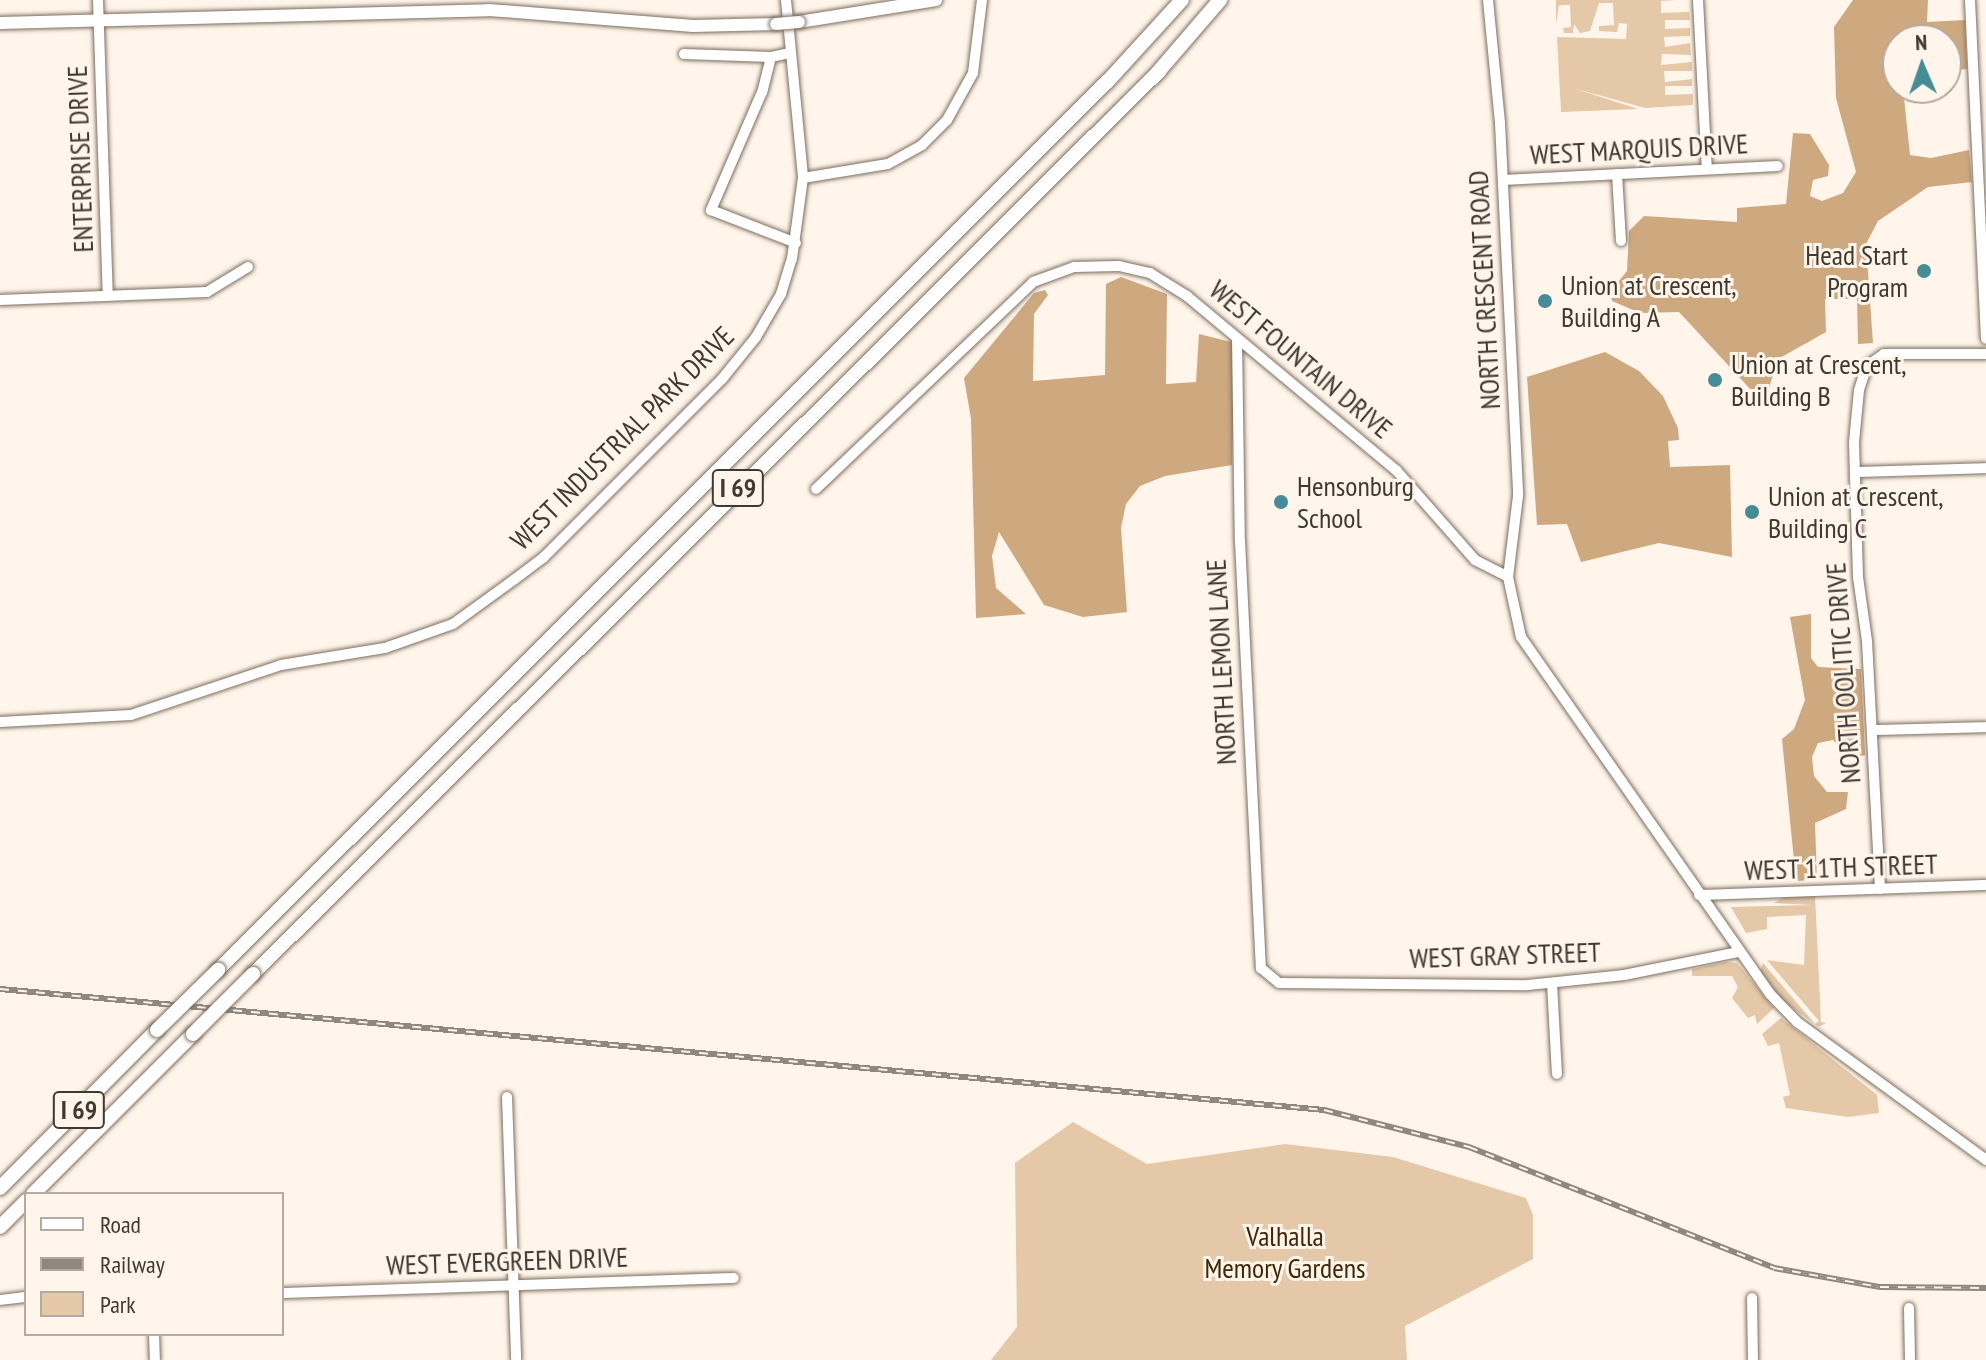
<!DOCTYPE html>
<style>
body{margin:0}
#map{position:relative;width:1986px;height:1360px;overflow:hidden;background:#fff5ea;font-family:"PT Sans Narrow",sans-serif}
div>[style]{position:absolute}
.green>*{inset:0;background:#e4c8a8}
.forest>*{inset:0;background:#cea87e}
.roads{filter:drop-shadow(0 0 2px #7c6e5e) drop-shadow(0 0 2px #7c6e5e)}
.minor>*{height:10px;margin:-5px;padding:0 5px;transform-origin:5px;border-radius:5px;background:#fff}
.major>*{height:12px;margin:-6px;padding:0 6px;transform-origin:6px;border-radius:6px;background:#fff}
.highway>*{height:14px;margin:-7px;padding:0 7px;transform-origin:7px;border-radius:7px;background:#fff}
.rail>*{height:6px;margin-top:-3px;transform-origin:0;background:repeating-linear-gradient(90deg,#fff5ea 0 9px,#90877f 0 18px);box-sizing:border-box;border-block:2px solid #90877f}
.bridges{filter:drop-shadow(0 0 2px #7c6e5e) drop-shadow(0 0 2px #7c6e5e)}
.major-bridge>*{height:12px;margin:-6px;padding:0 6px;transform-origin:6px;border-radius:6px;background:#fff}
.highway-bridge>*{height:14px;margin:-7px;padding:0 7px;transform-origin:7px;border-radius:7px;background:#fff}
.dots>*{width:22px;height:22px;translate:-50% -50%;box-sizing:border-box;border:4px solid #fff5ea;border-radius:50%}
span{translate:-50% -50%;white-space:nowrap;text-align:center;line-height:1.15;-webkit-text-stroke:6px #fff5ea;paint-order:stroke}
.shield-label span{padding:2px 6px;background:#fff5ea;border:2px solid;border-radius:6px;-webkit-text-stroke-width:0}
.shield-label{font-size:26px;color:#403932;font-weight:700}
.street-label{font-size:28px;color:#403932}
.poi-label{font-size:28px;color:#403932}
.right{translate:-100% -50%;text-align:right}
.left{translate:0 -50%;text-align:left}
.park-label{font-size:28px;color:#412703}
.legend{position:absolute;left:24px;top:1192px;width:260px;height:144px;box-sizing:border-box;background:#fff5ea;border:2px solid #b3aaa0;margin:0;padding:10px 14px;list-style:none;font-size:24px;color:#403932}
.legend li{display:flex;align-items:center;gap:16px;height:40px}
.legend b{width:40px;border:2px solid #b3aaa0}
.north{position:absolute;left:1882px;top:24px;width:80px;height:80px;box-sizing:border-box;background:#fff5ea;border:2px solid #b3aaa0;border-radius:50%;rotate:358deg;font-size:22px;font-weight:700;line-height:32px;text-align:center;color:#403932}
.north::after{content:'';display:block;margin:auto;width:28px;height:36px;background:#468c96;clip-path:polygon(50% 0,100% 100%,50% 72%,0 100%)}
</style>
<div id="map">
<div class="green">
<div style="clip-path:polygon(1556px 0,1676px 0,1661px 1px,1661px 13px,1689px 12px,1690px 20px,1665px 20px,1665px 29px,1690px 28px,1690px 36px,1664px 37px,1665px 47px,1690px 43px,1691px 55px,1662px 54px,1661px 65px,1692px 62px,1692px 71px,1664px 71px,1665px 82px,1692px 79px,1692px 86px,1665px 86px,1665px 95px,1693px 94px,1693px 105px,1645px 108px,1573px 88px,1638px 109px,1561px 112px,1557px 37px,1626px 39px,1627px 24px,1619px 23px,1617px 32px,1599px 31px,1599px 26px,1614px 25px,1613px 3px,1599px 3px,1590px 31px,1580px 33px,1574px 24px,1573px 33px,1564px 33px,1563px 28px,1571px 27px,1570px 5px,1559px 5px,1556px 24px)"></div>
<div style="clip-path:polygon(1815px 895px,1821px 1022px,1826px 1023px,1819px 1027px,1783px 1001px,1760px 971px,1763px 963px,1815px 1024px,1819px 1021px,1767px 960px,1804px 965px,1806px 915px,1767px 917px,1767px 929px,1746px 933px,1731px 907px,1813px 905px,1774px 903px,1784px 897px)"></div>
<div style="clip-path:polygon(1726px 962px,1737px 963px,1774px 1008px,1757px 1024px,1755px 1015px,1748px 1018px,1732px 998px,1738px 987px,1732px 976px,1692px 976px,1692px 969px)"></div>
<div style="clip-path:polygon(1781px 1018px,1877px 1095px,1879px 1113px,1848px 1117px,1786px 1108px,1783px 1097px,1790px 1095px,1779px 1043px,1768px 1046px,1762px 1034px)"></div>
<div style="clip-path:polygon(1073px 1122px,1147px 1164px,1285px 1144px,1393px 1157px,1526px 1198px,1533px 1215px,1533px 1259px,1405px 1326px,1407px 1360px,991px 1360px,1017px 1327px,1015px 1163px)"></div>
</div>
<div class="forest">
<div style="clip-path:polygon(1853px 0,1928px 0,1927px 22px,1965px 20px,1967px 69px,1946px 71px,1946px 40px,1898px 40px,1898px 88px,1903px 88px,1910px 155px,1931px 158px,1969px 150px,1972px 182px,1928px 187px,1878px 221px,1866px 244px,1873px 343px,1858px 344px,1857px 299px,1825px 299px,1826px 332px,1778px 359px,1764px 404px,1679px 312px,1640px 313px,1612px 301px,1610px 292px,1627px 271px,1629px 231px,1644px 216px,1737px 222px,1737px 208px,1786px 204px,1793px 133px,1810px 134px,1829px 165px,1828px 176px,1813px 180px,1810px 196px,1822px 201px,1843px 193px,1856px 172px,1836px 98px,1834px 27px)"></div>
<div style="clip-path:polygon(1121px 277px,1167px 294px,1166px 384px,1196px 382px,1199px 334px,1235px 343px,1232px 465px,1165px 476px,1140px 486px,1126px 504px,1121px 528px,1127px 612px,1083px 617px,1044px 605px,999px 532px,992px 556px,996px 588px,1026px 614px,976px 618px,971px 419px,964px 378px,1034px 293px,1045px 290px,1048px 295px,1034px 314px,1033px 381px,1105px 375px,1106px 284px)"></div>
<div style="clip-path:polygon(1605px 352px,1639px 371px,1663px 396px,1678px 428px,1679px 440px,1668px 441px,1670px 467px,1730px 465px,1732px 557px,1659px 543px,1581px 562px,1567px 524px,1537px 525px,1527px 377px)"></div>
<div style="clip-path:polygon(1811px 614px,1811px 658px,1818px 667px,1861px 669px,1865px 755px,1850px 759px,1833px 740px,1818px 743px,1812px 757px,1814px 776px,1827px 792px,1848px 792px,1846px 809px,1815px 823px,1817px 880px,1796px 881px,1782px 739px,1794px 729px,1805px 700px,1790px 617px)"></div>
</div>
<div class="roads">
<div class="minor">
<div style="left:98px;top:0;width:296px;rotate:88.1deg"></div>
<div style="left:786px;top:0;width:179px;rotate:84.5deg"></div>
<div style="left:1488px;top:0;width:124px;rotate:84.4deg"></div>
<div style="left:1500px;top:123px;width:373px;rotate:87.2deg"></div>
<div style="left:1518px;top:496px;width:82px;rotate:97deg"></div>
<div style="left:1508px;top:577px;width:61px;rotate:77.8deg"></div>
<div style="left:1521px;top:637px;width:435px;rotate:55.1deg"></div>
<div style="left:1770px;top:994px;width:39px;rotate:46deg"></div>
<div style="left:1797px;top:1022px;width:234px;rotate:36.1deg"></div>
<div style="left:1698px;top:0;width:169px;rotate:87deg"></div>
<div style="left:1970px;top:0;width:339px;rotate:87.3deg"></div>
<div style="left:790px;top:53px;width:19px;rotate:168deg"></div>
<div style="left:771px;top:57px;width:36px;rotate:104deg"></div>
<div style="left:762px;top:92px;width:129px;rotate:113.4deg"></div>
<div style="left:711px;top:210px;width:91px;rotate:21.2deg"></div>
<div style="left:684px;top:54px;width:87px;rotate:2deg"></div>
<div style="left:1617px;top:174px;width:67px;rotate:86.6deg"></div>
<div style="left:1503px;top:180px;width:275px;rotate:-2.9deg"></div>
<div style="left:0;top:300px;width:207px;rotate:-2.2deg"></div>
<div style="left:207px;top:292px;width:48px;rotate:-31.4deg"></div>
<div style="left:1237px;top:338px;width:203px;rotate:89.2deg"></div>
<div style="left:1240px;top:541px;width:428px;rotate:87.2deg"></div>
<div style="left:1261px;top:968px;width:23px;rotate:40deg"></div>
<div style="left:1279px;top:983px;width:249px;rotate:0.5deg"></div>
<div style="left:1528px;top:985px;width:97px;rotate:-5.9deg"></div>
<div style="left:1624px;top:975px;width:116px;rotate:-11.4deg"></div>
<div style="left:1855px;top:472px;width:131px;rotate:-1.7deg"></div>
<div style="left:816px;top:489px;width:300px;rotate:-43.6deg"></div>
<div style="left:1033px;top:282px;width:44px;rotate:-20.1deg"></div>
<div style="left:1074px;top:267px;width:45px;rotate:-1.3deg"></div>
<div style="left:1119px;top:266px;width:32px;rotate:13deg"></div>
<div style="left:1150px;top:273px;width:44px;rotate:31.9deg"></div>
<div style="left:1187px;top:296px;width:272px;rotate:39.8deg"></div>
<div style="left:1396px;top:470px;width:120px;rotate:48.7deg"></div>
<div style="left:1475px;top:560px;width:37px;rotate:27deg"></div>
<div style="left:0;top:722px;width:131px;rotate:-3.1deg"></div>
<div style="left:131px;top:715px;width:158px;rotate:-18.4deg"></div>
<div style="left:281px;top:665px;width:105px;rotate:-9.3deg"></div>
<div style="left:385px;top:648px;width:72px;rotate:-19.4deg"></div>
<div style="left:453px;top:624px;width:77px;rotate:-36deg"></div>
<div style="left:515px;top:579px;width:36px;rotate:-37deg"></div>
<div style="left:544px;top:557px;width:252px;rotate:-45deg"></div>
<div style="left:722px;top:379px;width:54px;rotate:-51deg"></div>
<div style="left:756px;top:337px;width:50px;rotate:-59.8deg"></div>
<div style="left:781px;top:294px;width:37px;rotate:-73deg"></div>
<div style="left:792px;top:259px;width:82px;rotate:-82.3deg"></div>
<div style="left:803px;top:178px;width:86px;rotate:-9.4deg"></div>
<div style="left:888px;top:164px;width:39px;rotate:-29deg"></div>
<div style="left:922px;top:145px;width:35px;rotate:-45deg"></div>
<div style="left:947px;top:120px;width:54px;rotate:-61deg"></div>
<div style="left:973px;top:73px;width:74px;rotate:-83deg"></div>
<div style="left:1872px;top:730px;width:114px;rotate:-1.5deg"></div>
<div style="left:1880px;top:889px;width:248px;rotate:-93deg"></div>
<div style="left:1867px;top:641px;width:65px;rotate:-98deg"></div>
<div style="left:1858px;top:577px;width:135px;rotate:-91.7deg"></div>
<div style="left:1854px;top:442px;width:52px;rotate:-84.5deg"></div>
<div style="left:1859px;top:390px;width:25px;rotate:-72deg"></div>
<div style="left:1867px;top:366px;width:21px;rotate:-35deg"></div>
<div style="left:1884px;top:354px;width:102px"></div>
<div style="left:1699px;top:895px;width:287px;rotate:-2deg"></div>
<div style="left:1552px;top:983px;width:91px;rotate:86.9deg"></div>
<div style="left:507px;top:1097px;width:263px;rotate:88deg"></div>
<div style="left:282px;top:1293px;width:452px;rotate:-1.9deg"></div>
<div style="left:1752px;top:1298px;width:62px;rotate:89.1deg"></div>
<div style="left:0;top:1300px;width:26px;rotate:-7deg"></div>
<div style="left:1909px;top:1308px;width:52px;rotate:88.9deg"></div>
<div style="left:154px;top:1334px;width:26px;rotate:88deg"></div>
</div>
<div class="major">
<div style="left:799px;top:22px;width:139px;rotate:-9.1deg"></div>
<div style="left:0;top:23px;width:489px;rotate:-1.5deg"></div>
<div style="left:489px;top:10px;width:205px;rotate:4.5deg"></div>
<div style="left:693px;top:26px;width:83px;rotate:-1.4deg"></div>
</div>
<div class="highway">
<div style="left:218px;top:970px;width:1257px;rotate:-44.97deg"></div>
<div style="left:1107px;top:82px;width:111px;rotate:-47.6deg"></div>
<div style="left:253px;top:974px;width:1279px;rotate:-44.9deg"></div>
<div style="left:1159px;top:71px;width:94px;rotate:-49.3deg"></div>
<div style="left:0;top:1188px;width:223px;rotate:-45.2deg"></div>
<div style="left:33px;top:1194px;width:226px;rotate:-45deg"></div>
<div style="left:0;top:1227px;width:37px;rotate:-45deg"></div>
</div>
</div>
<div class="rail">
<div style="left:0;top:989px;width:1330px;rotate:5.22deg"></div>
<div style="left:1324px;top:1110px;width:150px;rotate:14.3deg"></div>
<div style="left:1469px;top:1147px;width:328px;rotate:21.6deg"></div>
<div style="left:1774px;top:1268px;width:108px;rotate:10.2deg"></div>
<div style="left:1880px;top:1287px;width:106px;rotate:0.5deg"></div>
</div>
<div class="bridges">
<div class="major-bridge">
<div style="left:776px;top:24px;width:23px;rotate:-5deg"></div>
</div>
<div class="highway-bridge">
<div style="left:157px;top:1030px;width:86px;rotate:-44.5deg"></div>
<div style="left:193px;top:1034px;width:85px;rotate:-45deg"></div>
</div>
</div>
<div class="dots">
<div style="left:1924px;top:271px;background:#468c96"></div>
<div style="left:1545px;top:301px;background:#468c96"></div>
<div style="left:1715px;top:380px;background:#468c96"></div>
<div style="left:1281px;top:502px;background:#468c96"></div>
<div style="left:1752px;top:512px;background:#468c96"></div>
</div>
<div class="shield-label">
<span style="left:738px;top:488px">I 69</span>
<span style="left:79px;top:1110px">I 69</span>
</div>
<div class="street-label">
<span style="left:1639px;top:149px;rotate:-3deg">WEST MARQUIS DRIVE</span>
<span style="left:80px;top:159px;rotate:-92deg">ENTERPRISE DRIVE</span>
<span style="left:1484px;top:290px;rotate:-93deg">NORTH CRESCENT ROAD</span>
<span style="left:1301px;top:359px;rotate:40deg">WEST FOUNTAIN DRIVE</span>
<span style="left:622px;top:438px;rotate:-45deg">WEST INDUSTRIAL PARK DRIVE</span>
<span style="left:1221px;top:662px;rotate:-93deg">NORTH LEMON LANE</span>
<span style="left:1843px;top:673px;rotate:-94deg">NORTH OOLITIC DRIVE</span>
<span style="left:1841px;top:867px;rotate:-2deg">WEST 11TH STREET</span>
<span style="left:1505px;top:955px;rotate:-2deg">WEST GRAY STREET</span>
<span style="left:507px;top:1261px;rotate:-2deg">WEST EVERGREEN DRIVE</span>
</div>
<div class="poi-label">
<span class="right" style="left:1908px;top:271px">Head Start<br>Program</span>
<span class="left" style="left:1561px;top:301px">Union at Crescent,<br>Building A</span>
<span class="left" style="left:1731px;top:380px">Union at Crescent,<br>Building B</span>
<span class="left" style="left:1297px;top:502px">Hensonburg<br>School</span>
<span class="left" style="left:1768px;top:512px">Union at Crescent,<br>Building C</span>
</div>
<div class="park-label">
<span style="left:1285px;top:1252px">Valhalla<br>Memory Gardens</span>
</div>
<ul class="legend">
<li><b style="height:10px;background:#fff"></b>Road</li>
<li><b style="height:10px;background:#90877f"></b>Railway</li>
<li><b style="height:22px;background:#e4c8a8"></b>Park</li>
</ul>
<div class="north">N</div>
</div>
